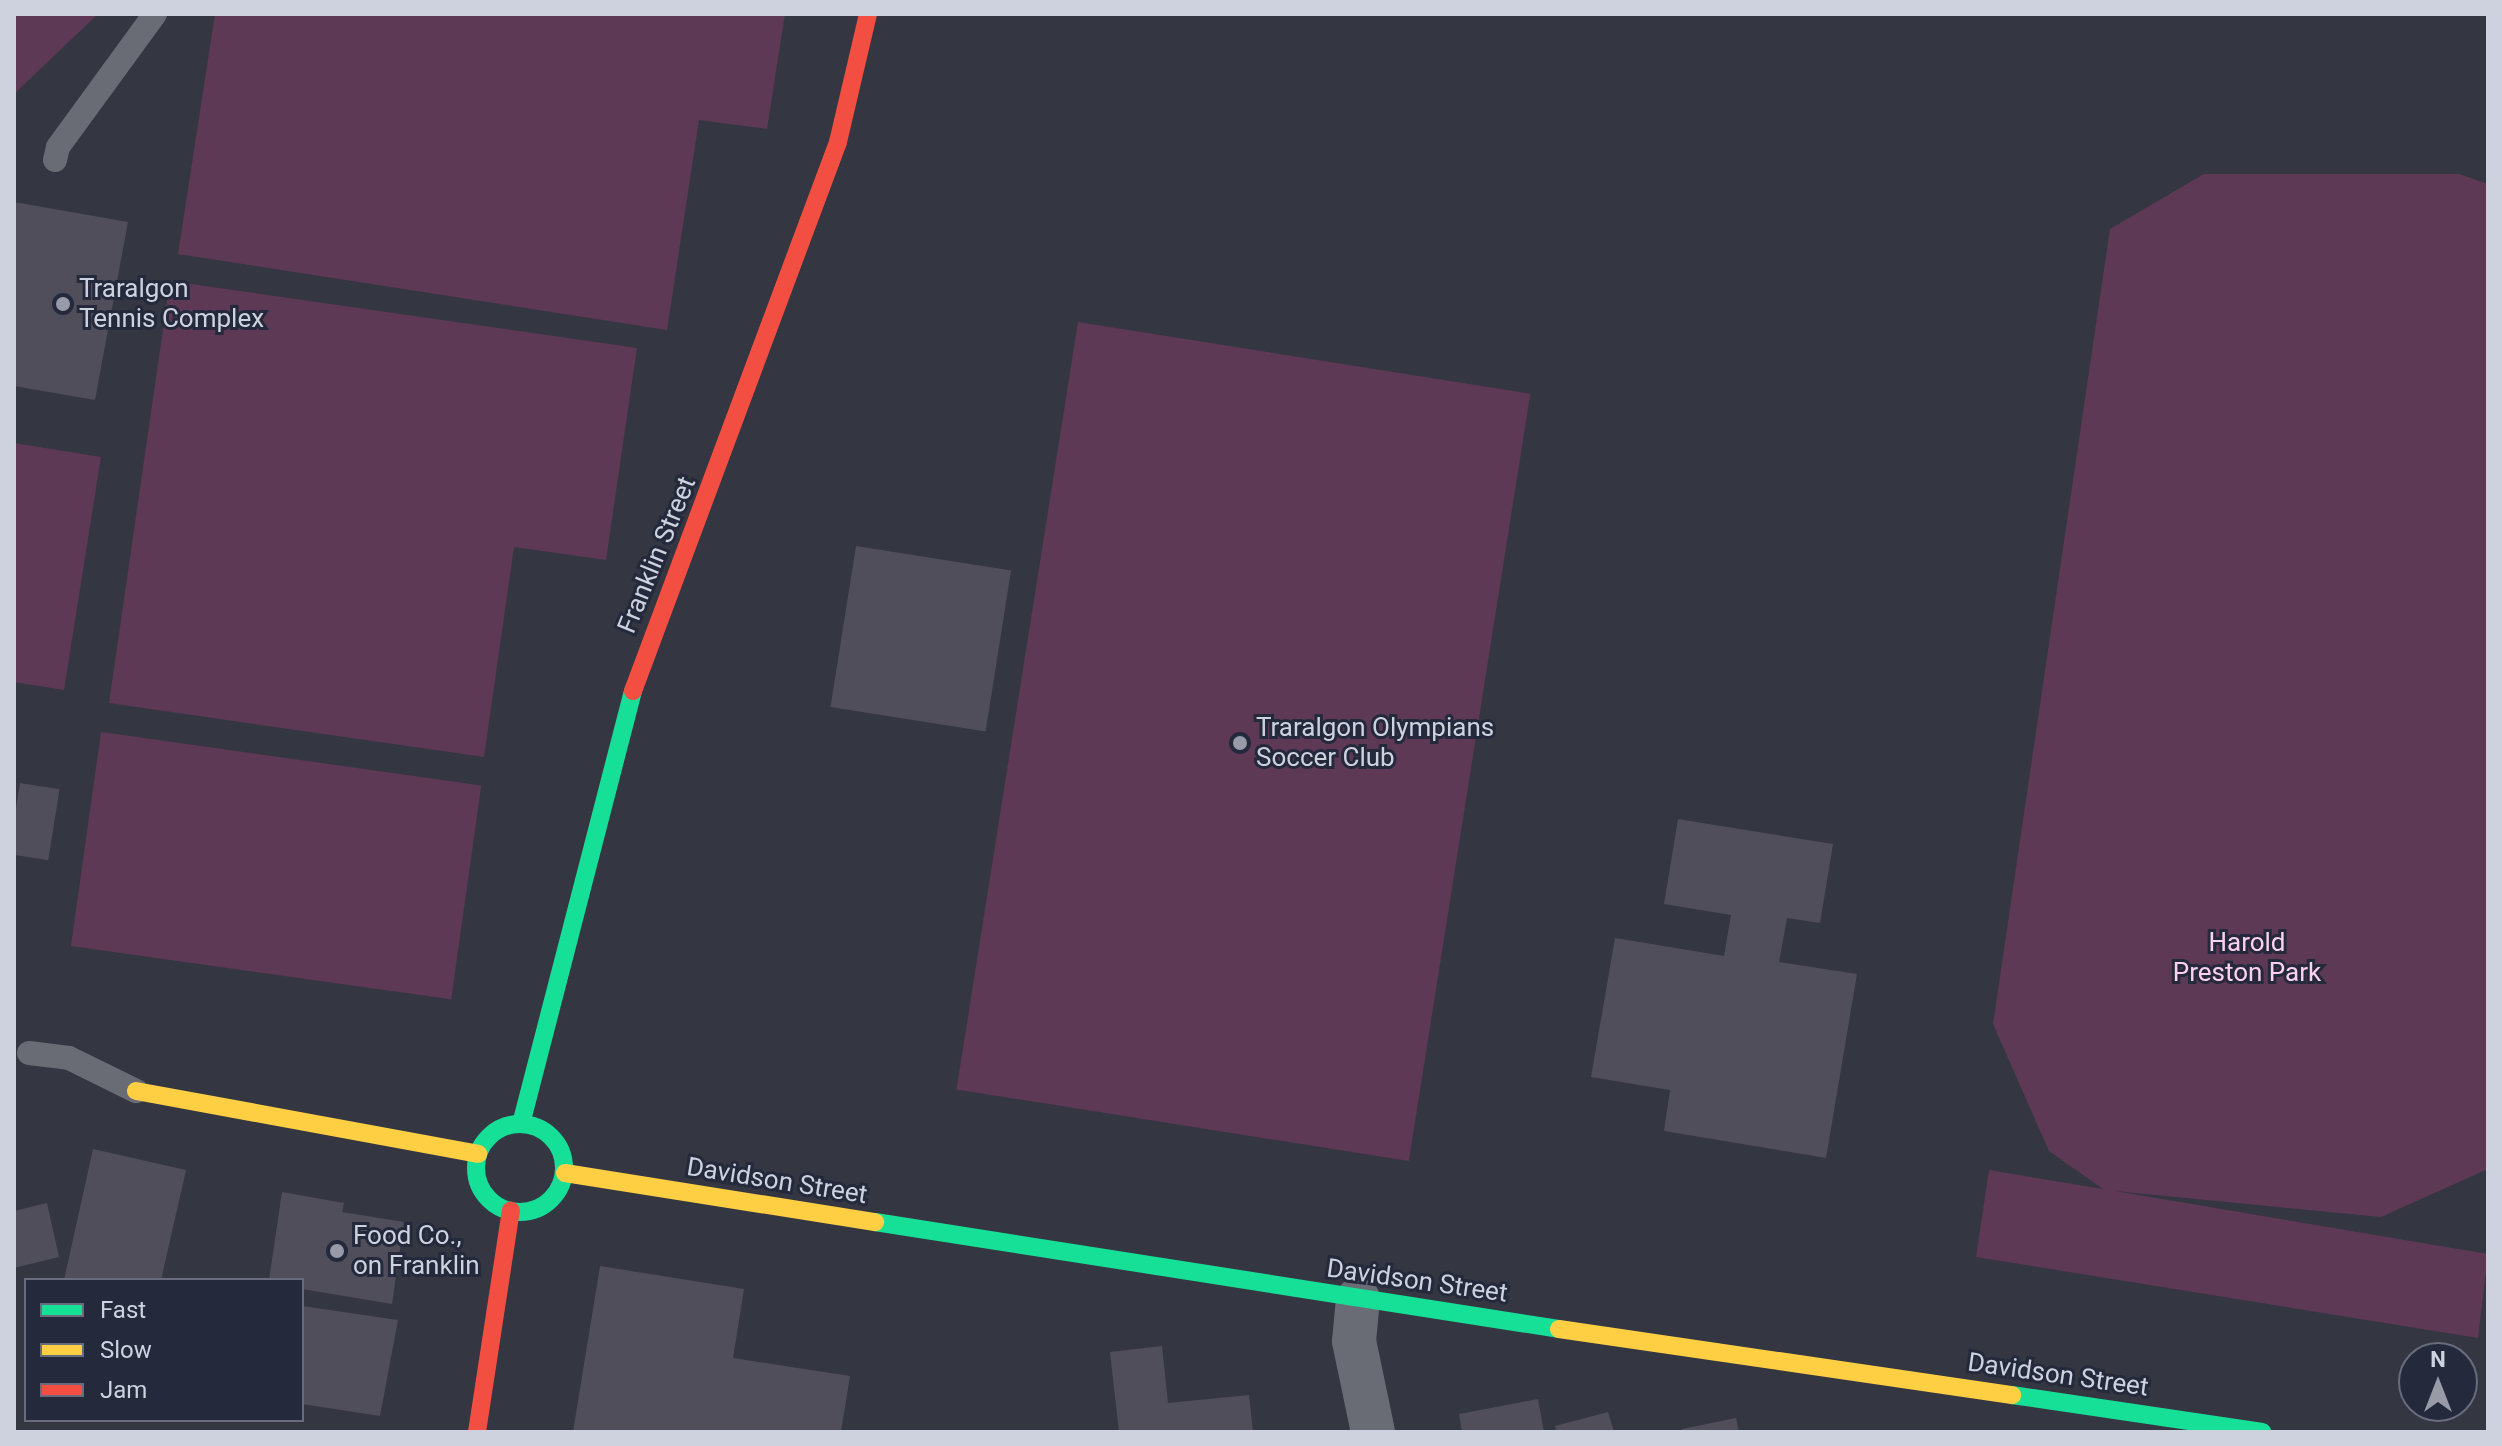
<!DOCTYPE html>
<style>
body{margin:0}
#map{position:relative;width:2502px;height:1446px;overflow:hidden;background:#343641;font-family:Roboto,sans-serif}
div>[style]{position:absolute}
.green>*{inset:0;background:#5e3955;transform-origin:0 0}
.building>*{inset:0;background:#514e5c;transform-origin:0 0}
.lane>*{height:24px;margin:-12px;padding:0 12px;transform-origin:12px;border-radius:12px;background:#696c74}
.street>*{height:44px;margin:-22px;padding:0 22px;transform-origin:22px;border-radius:22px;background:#696c74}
.fast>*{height:18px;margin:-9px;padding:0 9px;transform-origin:9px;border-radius:9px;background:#16e098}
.fast>.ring{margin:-9px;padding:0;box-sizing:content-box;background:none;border:18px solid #16e098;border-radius:50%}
.slow>*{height:18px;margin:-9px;padding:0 9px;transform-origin:9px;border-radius:9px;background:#ffcf43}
.jam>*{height:18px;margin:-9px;padding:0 9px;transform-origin:9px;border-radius:9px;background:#f24e42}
.dots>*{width:22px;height:22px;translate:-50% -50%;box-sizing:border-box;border:4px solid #24293c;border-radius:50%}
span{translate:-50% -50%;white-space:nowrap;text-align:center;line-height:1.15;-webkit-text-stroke:6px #24293c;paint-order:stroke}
.poi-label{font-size:26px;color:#ced1de}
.left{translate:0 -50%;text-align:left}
.street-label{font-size:26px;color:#ced1de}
.park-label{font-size:26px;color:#fdd0ef}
.frame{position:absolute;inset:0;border:16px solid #ced1de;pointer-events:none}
.legend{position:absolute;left:24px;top:1278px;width:280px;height:144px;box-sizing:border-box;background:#24293c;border:2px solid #686c7d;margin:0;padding:10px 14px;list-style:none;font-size:24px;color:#ced1de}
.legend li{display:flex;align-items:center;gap:16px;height:40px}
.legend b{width:40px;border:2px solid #686c7d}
.north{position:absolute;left:2398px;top:1342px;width:80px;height:80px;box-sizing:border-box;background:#24293c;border:2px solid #686c7d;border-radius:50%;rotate:0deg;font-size:22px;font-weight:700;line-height:32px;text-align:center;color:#ced1de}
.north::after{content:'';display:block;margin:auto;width:28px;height:36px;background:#989ba7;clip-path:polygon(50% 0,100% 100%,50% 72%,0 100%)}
</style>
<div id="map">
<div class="green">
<div style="clip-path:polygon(14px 14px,98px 14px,14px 94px)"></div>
<div style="clip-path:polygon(215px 14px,785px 14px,767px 129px,699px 120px,667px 330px,178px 254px)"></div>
<div style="clip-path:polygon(2204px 174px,2459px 174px,2488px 184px,2488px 1169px,2381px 1217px,2115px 1191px,2488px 1254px,2478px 1338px,1976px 1257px,1989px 1170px,2103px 1189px,2049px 1151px,1993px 1024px,2110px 229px)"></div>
<div style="clip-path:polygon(170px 281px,637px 348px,606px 560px,514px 547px,484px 757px,109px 703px)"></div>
<div style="left:1078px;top:322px;width:458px;height:777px;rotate:9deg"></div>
<div style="clip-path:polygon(14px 443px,101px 457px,64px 690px,14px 682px)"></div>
<div style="left:101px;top:732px;width:384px;height:216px;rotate:8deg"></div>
</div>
<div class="building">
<div style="clip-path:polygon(14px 202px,128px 222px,95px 400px,14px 386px)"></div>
<div style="left:856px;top:546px;width:157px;height:163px;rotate:9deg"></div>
<div style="left:20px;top:783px;width:40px;height:72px;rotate:9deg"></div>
<div style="clip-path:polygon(1678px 819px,1833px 844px,1820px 923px,1787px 918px,1779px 962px,1857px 974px,1826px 1158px,1664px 1131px,1670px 1090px,1591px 1077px,1615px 938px,1724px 956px,1731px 915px,1664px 904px)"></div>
<div style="clip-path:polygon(93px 1149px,186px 1170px,161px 1280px,64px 1280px)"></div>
<div style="clip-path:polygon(282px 1192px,344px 1203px,342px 1212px,404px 1222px,392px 1304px,302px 1289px,302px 1280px,269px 1280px)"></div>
<div style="clip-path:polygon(47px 1203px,59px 1257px,14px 1268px,14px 1211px)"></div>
<div style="clip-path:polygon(600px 1266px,744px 1289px,733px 1358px,850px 1376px,841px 1432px,573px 1432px)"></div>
<div style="clip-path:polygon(302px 1306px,398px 1320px,380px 1416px,302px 1404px)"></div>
<div style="clip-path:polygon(1162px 1346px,1168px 1403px,1249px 1395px,1253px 1432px,1119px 1432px,1110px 1352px)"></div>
<div style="clip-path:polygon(1538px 1399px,1544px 1432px,1462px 1432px,1459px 1414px)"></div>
<div style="clip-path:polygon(1608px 1412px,1614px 1432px,1557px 1432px,1555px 1426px)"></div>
<div style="clip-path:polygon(1736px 1418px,1739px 1432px,1682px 1432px,1682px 1429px)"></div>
</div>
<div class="lane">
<div style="left:55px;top:160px;width:13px;rotate:-77deg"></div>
<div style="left:58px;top:147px;width:165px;rotate:-53.9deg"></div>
<div style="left:29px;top:1053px;width:40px;rotate:7.1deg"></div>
<div style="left:69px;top:1058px;width:75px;rotate:26.2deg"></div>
</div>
<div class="street">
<div style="left:1358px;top:1299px;width:42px;rotate:95.4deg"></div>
<div style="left:1354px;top:1341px;width:93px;rotate:78.2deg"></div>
</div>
<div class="fast">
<div class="ring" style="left:476px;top:1124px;width:70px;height:70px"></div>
<div style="left:521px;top:1124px;width:447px;rotate:-75.5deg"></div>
<div style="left:875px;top:1222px;width:692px;rotate:8.89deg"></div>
<div style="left:2012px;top:1395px;width:253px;rotate:8.4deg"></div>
</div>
<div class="slow">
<div style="left:136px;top:1091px;width:348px;rotate:10.4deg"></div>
<div style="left:565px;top:1173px;width:314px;rotate:9deg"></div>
<div style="left:1559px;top:1329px;width:458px;rotate:8.3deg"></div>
</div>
<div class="jam">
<div style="left:633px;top:691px;width:586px;rotate:-69.52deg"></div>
<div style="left:838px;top:142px;width:131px;rotate:-76.8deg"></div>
<div style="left:477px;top:1432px;width:224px;rotate:-81.3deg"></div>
</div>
<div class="dots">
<div style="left:63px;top:304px;background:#989ba7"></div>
<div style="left:1240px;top:743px;background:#989ba7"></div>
<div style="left:337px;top:1251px;background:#989ba7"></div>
</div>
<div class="poi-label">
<span class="left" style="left:79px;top:304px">Traralgon<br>Tennis Complex</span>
<span class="left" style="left:1256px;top:743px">Traralgon Olympians<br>Soccer Club</span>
<span class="left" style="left:353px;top:1251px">Food Co.,<br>on Franklin</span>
</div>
<div class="street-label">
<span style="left:657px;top:555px;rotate:-68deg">Franklin Street</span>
<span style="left:777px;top:1181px;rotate:9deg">Davidson Street</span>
<span style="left:1417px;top:1281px;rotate:8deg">Davidson Street</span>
<span style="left:2058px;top:1375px;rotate:8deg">Davidson Street</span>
</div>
<div class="park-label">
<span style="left:2247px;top:958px">Harold<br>Preston Park</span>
</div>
<div class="frame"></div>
<ul class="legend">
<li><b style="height:10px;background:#16e098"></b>Fast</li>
<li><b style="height:10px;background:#ffcf43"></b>Slow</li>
<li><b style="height:10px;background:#f24e42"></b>Jam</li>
</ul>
<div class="north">N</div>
</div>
